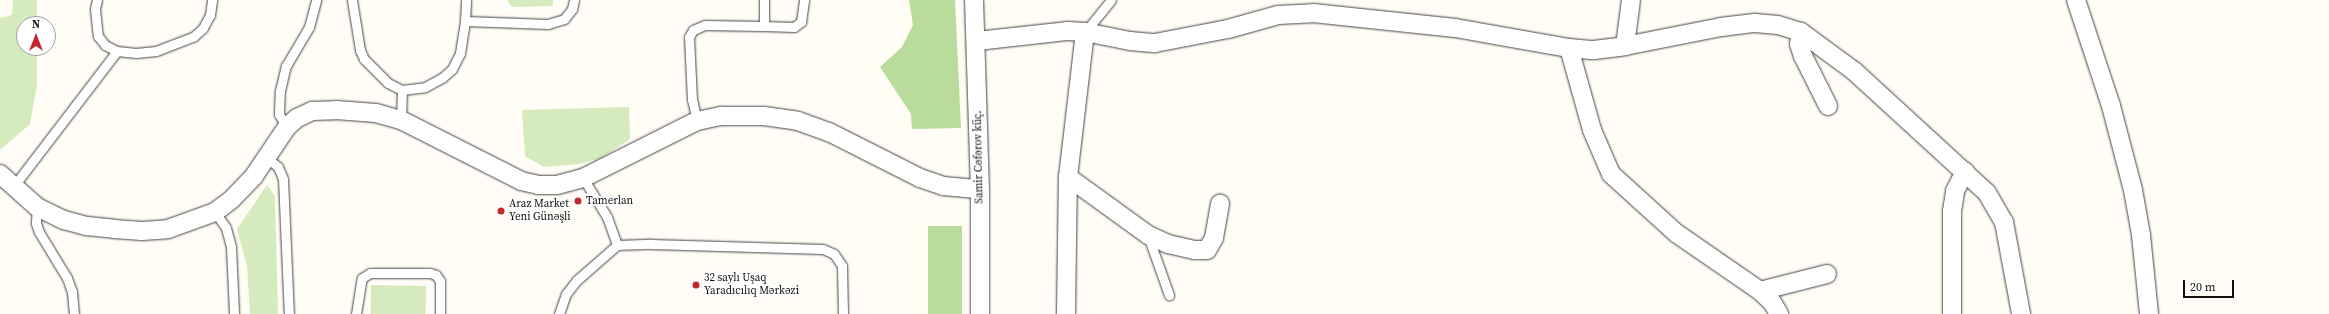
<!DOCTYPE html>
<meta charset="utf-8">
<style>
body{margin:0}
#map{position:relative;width:2329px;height:314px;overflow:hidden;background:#fffdf5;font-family:"Source Serif 4",serif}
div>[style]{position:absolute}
.green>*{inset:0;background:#d5ebbd;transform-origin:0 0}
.forest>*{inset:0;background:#b9dc9c;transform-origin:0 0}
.roads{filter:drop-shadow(0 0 1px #444) drop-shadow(0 0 1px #444)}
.service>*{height:9px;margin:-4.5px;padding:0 4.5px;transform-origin:4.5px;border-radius:4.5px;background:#fff}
.minor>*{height:18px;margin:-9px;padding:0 9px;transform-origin:9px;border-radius:9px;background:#fff}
.dots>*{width:11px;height:11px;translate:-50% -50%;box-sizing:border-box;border:2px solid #fff;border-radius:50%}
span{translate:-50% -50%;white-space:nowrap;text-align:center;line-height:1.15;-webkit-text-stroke:4px #fff;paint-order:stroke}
.street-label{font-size:11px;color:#111}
.poi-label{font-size:11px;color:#111}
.left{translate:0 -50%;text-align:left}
.north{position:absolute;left:16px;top:16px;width:40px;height:40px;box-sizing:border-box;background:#fff;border:1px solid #a0a0a0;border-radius:50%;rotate:0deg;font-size:11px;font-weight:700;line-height:16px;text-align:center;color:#111}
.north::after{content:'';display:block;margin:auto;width:14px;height:18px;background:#c4262e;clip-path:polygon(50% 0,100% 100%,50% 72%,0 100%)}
.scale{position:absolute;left:2183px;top:280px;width:51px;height:18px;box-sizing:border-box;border:2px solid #111;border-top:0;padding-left:5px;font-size:12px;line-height:14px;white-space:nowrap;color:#111;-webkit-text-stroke:3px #fff;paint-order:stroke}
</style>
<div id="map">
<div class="green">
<div style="clip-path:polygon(13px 0,37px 0,37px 24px,24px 24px,24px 48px,37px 48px,37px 85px,30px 124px,0 150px,0 18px,12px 15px)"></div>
<div style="clip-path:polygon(507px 0,553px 0,553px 6px,512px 7px)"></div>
<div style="clip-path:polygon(629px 107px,630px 139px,601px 158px,579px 164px,544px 167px,525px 156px,522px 110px)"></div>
<div style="clip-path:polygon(267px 185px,275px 196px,278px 314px,250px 314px,247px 266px,237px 229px)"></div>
<div style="left:371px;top:285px;width:55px;height:29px;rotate:1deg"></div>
</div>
<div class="forest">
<div style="clip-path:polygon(909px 0,955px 0,961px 128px,912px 129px,911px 114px,880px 67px,902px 47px,913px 25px)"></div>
<div style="left:962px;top:226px;width:88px;height:34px;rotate:90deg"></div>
</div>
<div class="roads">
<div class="service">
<div style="left:97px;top:0;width:9px;rotate:103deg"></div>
<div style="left:95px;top:9px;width:27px;rotate:84deg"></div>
<div style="left:98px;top:36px;width:11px;rotate:52deg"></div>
<div style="left:105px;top:45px;width:13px;rotate:27deg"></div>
<div style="left:117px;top:51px;width:19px;rotate:6deg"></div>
<div style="left:136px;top:53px;width:20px;rotate:-6deg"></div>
<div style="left:156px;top:51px;width:40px;rotate:-21deg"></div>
<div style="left:193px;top:37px;width:13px;rotate:-42deg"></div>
<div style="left:203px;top:28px;width:15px;rotate:-62deg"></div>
<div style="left:210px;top:15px;width:15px;rotate:-82deg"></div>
<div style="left:352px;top:0;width:51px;rotate:80.9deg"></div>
<div style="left:360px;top:50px;width:10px;rotate:66deg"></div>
<div style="left:364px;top:59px;width:34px;rotate:45deg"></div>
<div style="left:388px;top:83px;width:16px;rotate:27deg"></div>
<div style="left:402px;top:90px;width:30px;rotate:92deg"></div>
<div style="left:465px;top:21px;width:83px;rotate:2.1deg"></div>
<div style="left:548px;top:24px;width:17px;rotate:-17deg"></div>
<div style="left:564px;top:19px;width:13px;rotate:-51deg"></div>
<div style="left:572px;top:9px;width:9px;rotate:-77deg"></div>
<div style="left:764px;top:26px;width:30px;rotate:2deg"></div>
<div style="left:794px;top:27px;width:9px;rotate:-36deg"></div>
<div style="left:801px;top:22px;width:22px;rotate:-82deg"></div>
<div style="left:1085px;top:32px;width:41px;rotate:-50.9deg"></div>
<div style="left:402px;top:90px;width:23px;rotate:-7deg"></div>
<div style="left:425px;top:87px;width:19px;rotate:-28deg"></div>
<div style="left:442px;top:78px;width:13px;rotate:-42deg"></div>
<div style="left:452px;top:69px;width:18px;rotate:-63deg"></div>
<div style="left:460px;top:53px;width:32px;rotate:-81deg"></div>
<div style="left:465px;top:21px;width:21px;rotate:-87deg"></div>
<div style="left:697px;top:121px;width:22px;rotate:-103deg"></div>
<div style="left:692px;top:100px;width:63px;rotate:-92.7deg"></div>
<div style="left:689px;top:37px;width:8px;rotate:-60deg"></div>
<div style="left:693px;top:30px;width:13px;rotate:-23deg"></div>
<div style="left:705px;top:25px;width:59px;rotate:1deg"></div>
<div style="left:764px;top:26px;width:26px;rotate:-90deg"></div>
<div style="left:287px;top:127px;width:15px;rotate:-122deg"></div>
<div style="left:279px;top:114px;width:23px;rotate:-88deg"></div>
<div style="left:280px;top:91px;width:26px;rotate:-77deg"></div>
<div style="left:286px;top:66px;width:45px;rotate:-59.5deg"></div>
<div style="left:309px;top:27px;width:28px;rotate:-75deg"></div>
<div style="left:267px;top:158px;width:14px;rotate:39deg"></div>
<div style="left:278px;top:167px;width:13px;rotate:67deg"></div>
<div style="left:283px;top:179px;width:135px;rotate:87.5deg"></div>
<div style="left:583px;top:178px;width:46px;rotate:58.4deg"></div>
<div style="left:607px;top:217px;width:30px;rotate:70deg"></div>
<div style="left:13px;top:187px;width:171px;rotate:-52.6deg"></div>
<div style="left:37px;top:207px;width:16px;rotate:94deg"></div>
<div style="left:36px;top:223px;width:9px;rotate:72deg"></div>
<div style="left:39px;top:232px;width:54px;rotate:58.7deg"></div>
<div style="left:67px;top:278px;width:15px;rotate:70deg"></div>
<div style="left:72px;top:292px;width:22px;rotate:85deg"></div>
<div style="left:215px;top:212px;width:19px;rotate:55deg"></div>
<div style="left:226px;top:228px;width:20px;rotate:75deg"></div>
<div style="left:231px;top:247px;width:67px;rotate:87.4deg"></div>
<div style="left:1148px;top:236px;width:63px;rotate:70.4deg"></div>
<div style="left:356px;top:314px;width:36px;rotate:-81deg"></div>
<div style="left:362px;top:278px;width:9px;rotate:-32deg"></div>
<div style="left:370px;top:273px;width:60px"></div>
<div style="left:430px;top:273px;width:6px;rotate:18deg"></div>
<div style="left:436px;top:275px;width:7px;rotate:56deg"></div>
<div style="left:440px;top:281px;width:33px;rotate:90deg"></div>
<div style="left:559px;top:314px;width:21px;rotate:-71deg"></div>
<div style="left:566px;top:294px;width:18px;rotate:-52deg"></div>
<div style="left:577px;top:280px;width:53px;rotate:-41.2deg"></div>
<div style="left:617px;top:245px;width:34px;rotate:-2deg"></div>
<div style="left:651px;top:244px;width:172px;rotate:1.7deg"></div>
<div style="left:823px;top:249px;width:12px;rotate:24deg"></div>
<div style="left:834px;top:254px;width:14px;rotate:56deg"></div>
<div style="left:842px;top:266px;width:48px;rotate:88.8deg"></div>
</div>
<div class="minor">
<div style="left:974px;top:0;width:189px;rotate:88.2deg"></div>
<div style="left:980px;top:189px;width:125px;rotate:90deg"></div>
<div style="left:2076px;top:0;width:112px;rotate:71.7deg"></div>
<div style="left:2111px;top:106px;width:87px;rotate:75.3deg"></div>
<div style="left:2133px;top:190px;width:46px;rotate:79.9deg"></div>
<div style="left:2141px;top:235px;width:79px;rotate:84.2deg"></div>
<div style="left:1801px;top:32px;width:12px;rotate:99deg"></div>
<div style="left:1799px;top:44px;width:13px;rotate:72deg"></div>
<div style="left:1803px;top:56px;width:56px;rotate:63.4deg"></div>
<div style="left:977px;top:41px;width:92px;rotate:-6.3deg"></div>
<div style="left:1068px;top:31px;width:17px;rotate:3deg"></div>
<div style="left:1085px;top:32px;width:46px;rotate:11.3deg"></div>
<div style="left:1130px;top:41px;width:25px;rotate:5deg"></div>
<div style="left:1155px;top:43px;width:74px;rotate:-10.9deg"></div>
<div style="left:1228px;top:29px;width:52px;rotate:-15.6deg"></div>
<div style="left:1278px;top:15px;width:35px;rotate:-3deg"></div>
<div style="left:1313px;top:13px;width:143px;rotate:6deg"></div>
<div style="left:1455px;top:28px;width:116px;rotate:10deg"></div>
<div style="left:1569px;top:48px;width:25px;rotate:5deg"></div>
<div style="left:1594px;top:50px;width:31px;rotate:-7deg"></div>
<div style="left:1625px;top:46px;width:98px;rotate:-11.2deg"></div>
<div style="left:1721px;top:27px;width:34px;rotate:-7deg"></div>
<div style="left:1755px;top:23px;width:23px;rotate:5deg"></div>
<div style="left:1778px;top:25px;width:24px;rotate:17deg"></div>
<div style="left:1801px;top:32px;width:66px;rotate:36.3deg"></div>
<div style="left:1854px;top:71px;width:180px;rotate:42.5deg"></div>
<div style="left:1987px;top:193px;width:34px;rotate:60deg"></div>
<div style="left:2004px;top:222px;width:94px;rotate:79.5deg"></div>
<div style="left:1625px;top:46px;width:46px;rotate:-82.6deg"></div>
<div style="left:1569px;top:48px;width:85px;rotate:74.3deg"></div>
<div style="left:1592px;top:130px;width:48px;rotate:66.6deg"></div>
<div style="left:1611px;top:174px;width:88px;rotate:42.2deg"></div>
<div style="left:1676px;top:233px;width:102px;rotate:34.6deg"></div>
<div style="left:1760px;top:291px;width:16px;rotate:43deg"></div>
<div style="left:1772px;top:302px;width:14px;rotate:60deg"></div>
<div style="left:0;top:174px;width:50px;rotate:41.7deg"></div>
<div style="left:37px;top:207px;width:30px;rotate:26deg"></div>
<div style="left:64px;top:220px;width:24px;rotate:15deg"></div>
<div style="left:87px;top:226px;width:27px;rotate:6deg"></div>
<div style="left:114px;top:229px;width:28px;rotate:4deg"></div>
<div style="left:142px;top:231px;width:26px;rotate:-4deg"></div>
<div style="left:168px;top:229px;width:50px;rotate:-19.9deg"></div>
<div style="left:215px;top:212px;width:21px;rotate:-37deg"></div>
<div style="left:232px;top:199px;width:32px;rotate:-46deg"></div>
<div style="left:254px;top:176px;width:59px;rotate:-56deg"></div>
<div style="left:287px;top:127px;width:13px;rotate:-42deg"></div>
<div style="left:297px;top:118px;width:17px;rotate:-25deg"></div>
<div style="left:312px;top:111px;width:24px;rotate:-2deg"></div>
<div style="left:336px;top:110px;width:40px;rotate:4.3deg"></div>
<div style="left:376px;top:113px;width:26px;rotate:16deg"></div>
<div style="left:401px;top:120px;width:135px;rotate:26.9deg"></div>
<div style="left:521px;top:181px;width:17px;rotate:13deg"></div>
<div style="left:538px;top:185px;width:19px"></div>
<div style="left:557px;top:185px;width:27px;rotate:-15deg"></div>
<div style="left:583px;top:178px;width:127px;rotate:-26.6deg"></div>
<div style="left:697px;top:121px;width:25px;rotate:-12deg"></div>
<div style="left:721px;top:116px;width:43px"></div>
<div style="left:764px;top:116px;width:34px;rotate:8deg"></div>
<div style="left:798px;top:121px;width:33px;rotate:20deg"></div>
<div style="left:829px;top:132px;width:102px;rotate:26.8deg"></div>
<div style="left:920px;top:178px;width:24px;rotate:19deg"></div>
<div style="left:943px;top:186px;width:37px;rotate:5deg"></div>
<div style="left:1068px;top:177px;width:99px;rotate:35.9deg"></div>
<div style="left:1148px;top:235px;width:22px;rotate:24deg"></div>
<div style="left:1168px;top:244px;width:27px;rotate:13deg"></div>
<div style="left:1194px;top:250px;width:13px"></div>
<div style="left:1207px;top:250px;width:14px;rotate:-60deg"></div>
<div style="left:1214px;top:238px;width:35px;rotate:-80deg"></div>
<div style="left:1760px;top:291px;width:69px;rotate:-14.2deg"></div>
<div style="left:1066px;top:314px;width:137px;rotate:-89.2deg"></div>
<div style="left:1068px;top:177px;width:146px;rotate:-83.3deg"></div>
<div style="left:1952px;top:314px;width:103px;rotate:-90deg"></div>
<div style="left:1952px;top:211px;width:20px;rotate:-81deg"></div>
<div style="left:1955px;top:191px;width:22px;rotate:-63deg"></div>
</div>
</div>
<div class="dots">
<div style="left:578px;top:201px;background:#c4262e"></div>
<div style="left:501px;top:211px;background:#c4262e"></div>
<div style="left:696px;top:285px;background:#c4262e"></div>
</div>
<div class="street-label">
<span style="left:979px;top:157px;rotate:-91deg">Samir Cəfərov küç.</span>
</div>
<div class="poi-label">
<span class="left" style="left:586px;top:201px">Tamerlan</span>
<span class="left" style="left:509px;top:211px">Araz Market<br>Yeni Günəşli</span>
<span class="left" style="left:704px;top:285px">32 saylı Uşaq<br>Yaradıcılıq Mərkəzi</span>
</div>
<div class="north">N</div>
<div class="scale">20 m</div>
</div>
